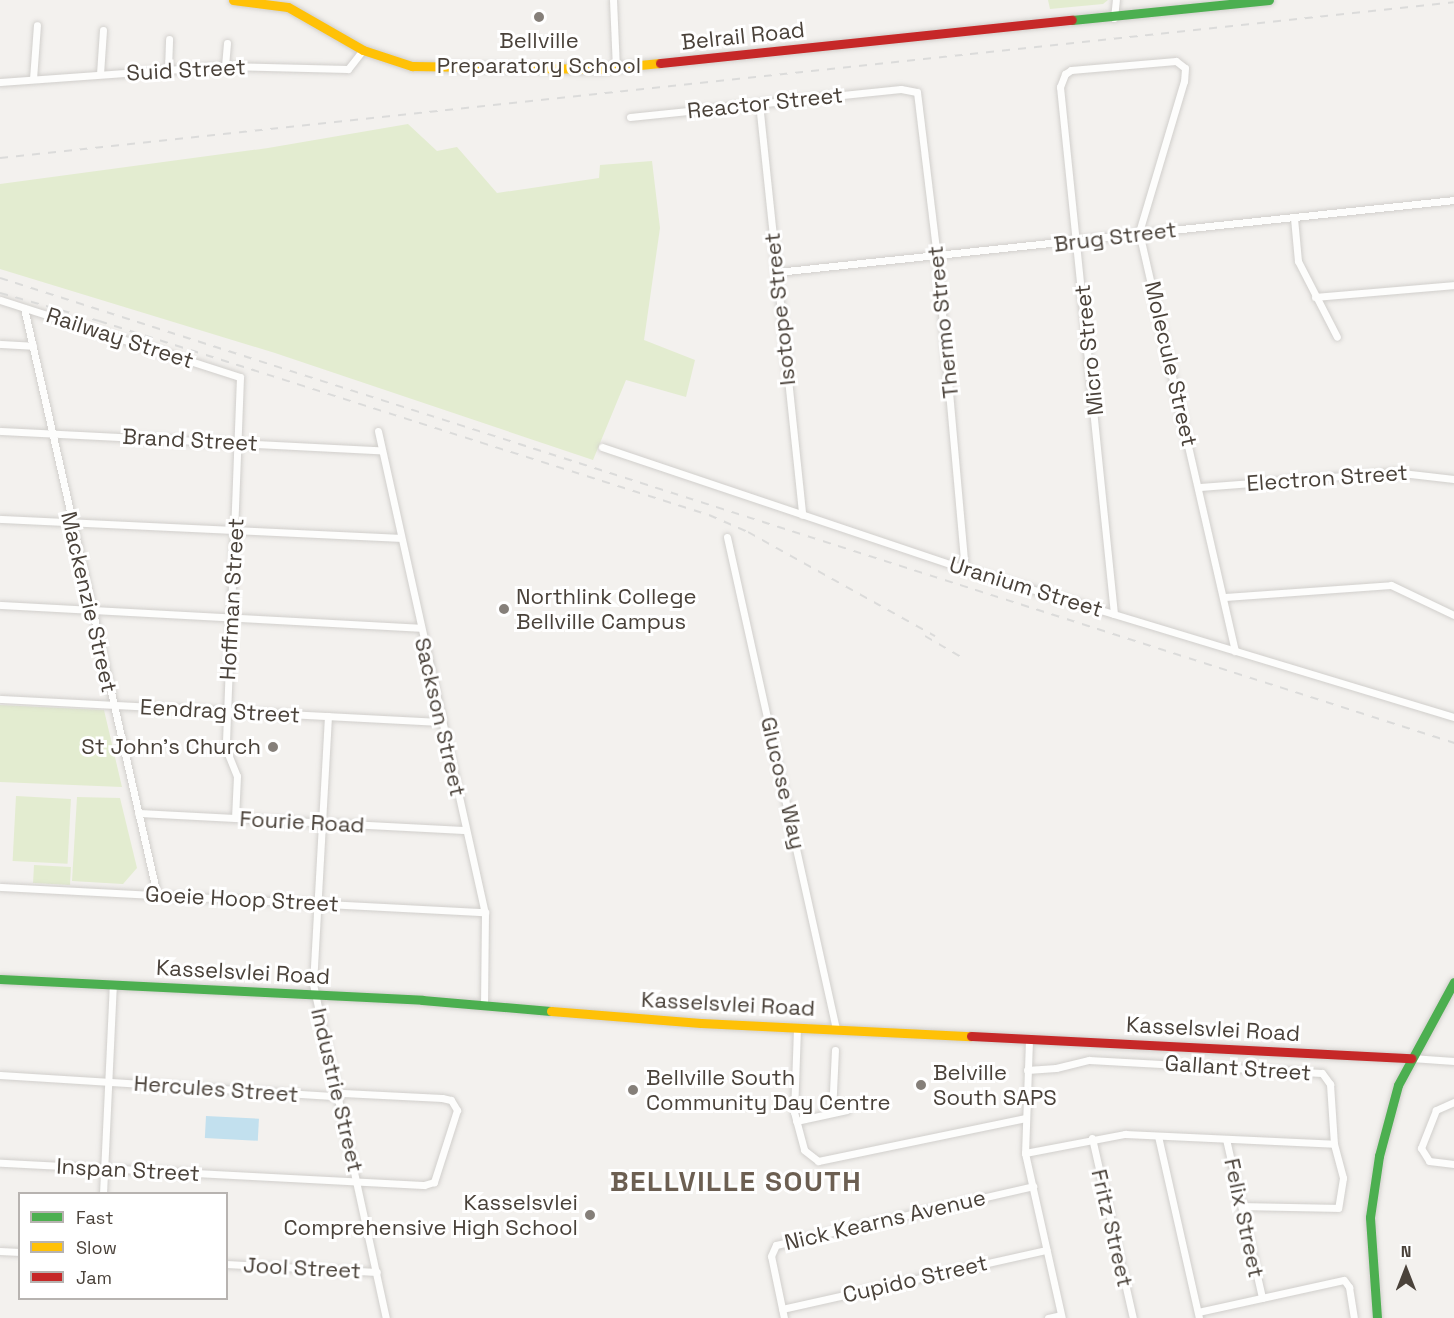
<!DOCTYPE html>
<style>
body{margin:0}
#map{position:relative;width:1454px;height:1318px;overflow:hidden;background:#f3f1ee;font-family:"Space Grotesk",sans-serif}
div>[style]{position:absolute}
.green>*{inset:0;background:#e3ecd0;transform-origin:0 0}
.water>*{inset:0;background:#c2e0ee;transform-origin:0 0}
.roads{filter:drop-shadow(0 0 2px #d1cfcc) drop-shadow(0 0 2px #d1cfcc)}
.street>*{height:7px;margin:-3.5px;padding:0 3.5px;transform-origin:3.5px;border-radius:3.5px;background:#fdfdfc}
.fast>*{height:9px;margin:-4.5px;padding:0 4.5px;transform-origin:4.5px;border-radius:4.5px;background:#4caf50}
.slow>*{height:9px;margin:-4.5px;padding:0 4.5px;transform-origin:4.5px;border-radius:4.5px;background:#ffc107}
.jam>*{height:9px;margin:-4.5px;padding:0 4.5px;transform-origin:4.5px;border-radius:4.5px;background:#c62828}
.rail>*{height:2px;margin-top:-1px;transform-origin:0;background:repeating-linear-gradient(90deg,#dbdbda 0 8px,transparent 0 16px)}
.dots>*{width:16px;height:16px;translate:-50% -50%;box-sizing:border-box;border:3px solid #fff;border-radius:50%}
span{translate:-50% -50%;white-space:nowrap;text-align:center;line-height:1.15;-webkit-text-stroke:6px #fff;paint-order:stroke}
.street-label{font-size:22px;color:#4a423a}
.poi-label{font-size:22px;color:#4a423a}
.left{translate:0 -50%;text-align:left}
.right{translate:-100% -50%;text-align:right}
.district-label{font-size:28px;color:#6c5f52;font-weight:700;letter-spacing:1.5px}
.legend{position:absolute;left:18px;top:1192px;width:210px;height:108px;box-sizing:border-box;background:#fff;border:2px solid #b7b3b0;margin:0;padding:8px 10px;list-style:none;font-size:18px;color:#4a423a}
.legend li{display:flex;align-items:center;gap:12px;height:30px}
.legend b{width:30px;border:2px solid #b7b3b0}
.north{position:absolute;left:1376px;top:1240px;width:60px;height:60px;-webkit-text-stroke:4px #fff;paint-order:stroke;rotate:0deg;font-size:16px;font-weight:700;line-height:24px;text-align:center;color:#4a423a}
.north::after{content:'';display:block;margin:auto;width:21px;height:27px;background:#4a423a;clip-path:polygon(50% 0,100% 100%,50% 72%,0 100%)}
</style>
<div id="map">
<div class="green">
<div style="clip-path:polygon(1048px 0,1108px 0,1103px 4px,1050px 9px)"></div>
<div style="clip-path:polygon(408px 124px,437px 151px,457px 147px,497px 193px,599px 178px,600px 165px,652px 161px,660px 228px,644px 340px,695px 360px,686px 397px,626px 380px,593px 460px,275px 353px,0 269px,0 184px,268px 148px)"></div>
<div style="clip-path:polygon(0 705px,104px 710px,122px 787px,0 782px)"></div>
<div style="left:16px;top:796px;width:55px;height:65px;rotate:3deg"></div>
<div style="clip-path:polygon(77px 797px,120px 798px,137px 868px,123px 884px,72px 881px)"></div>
<div style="left:34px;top:865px;width:37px;height:18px;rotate:3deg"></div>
</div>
<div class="water">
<div style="left:206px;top:1116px;width:53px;height:22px;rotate:3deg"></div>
</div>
<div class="roads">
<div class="street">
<div style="left:613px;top:0;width:68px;rotate:87.5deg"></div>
<div style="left:1114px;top:18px;width:18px;rotate:-84deg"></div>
<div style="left:225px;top:66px;width:23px;rotate:-85deg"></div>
<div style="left:168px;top:70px;width:31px;rotate:-88deg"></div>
<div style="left:100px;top:74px;width:44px;rotate:-86.1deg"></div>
<div style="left:33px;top:79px;width:54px;rotate:-85.8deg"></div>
<div style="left:0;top:82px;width:226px;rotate:-4.1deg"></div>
<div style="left:225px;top:66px;width:123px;rotate:1.4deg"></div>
<div style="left:348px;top:69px;width:24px;rotate:-52deg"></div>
<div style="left:759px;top:103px;width:414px;rotate:84deg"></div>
<div style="left:630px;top:117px;width:272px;rotate:-5.9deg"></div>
<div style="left:901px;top:89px;width:16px;rotate:11deg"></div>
<div style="left:917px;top:92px;width:166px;rotate:83.1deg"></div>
<div style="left:937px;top:257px;width:313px;rotate:84.9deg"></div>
<div style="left:1294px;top:218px;width:43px;rotate:84.7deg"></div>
<div style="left:1298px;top:261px;width:85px;rotate:62.8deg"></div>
<div style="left:777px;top:272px;width:681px;rotate:-6.07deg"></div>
<div style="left:1315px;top:297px;width:140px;rotate:-4.9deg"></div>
<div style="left:0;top:300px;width:252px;rotate:17.8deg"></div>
<div style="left:240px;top:377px;width:372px;rotate:92.2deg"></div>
<div style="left:226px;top:749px;width:29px;rotate:68deg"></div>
<div style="left:237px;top:776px;width:42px;rotate:92.7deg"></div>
<div style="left:24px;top:308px;width:602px;rotate:77.23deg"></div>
<div style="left:0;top:344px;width:33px;rotate:3deg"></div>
<div style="left:0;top:431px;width:380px;rotate:2.9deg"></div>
<div style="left:378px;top:431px;width:493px;rotate:77.5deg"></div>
<div style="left:485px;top:912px;width:92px;rotate:90.6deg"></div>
<div style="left:602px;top:447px;width:383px;rotate:18.6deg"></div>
<div style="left:965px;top:569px;width:511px;rotate:16.84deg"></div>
<div style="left:1200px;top:487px;width:194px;rotate:-4.4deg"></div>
<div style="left:1393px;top:472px;width:61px;rotate:6.5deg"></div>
<div style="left:0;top:519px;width:399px;rotate:2.7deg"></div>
<div style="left:727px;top:537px;width:504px;rotate:77.51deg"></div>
<div style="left:1225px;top:597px;width:166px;rotate:-4.1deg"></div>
<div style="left:1391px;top:585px;width:70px;rotate:25.5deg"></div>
<div style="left:0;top:605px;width:421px;rotate:3.1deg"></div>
<div style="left:1114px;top:614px;width:530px;rotate:-95.85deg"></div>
<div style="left:1060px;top:87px;width:14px;rotate:-69deg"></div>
<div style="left:1065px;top:74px;width:7px;rotate:-34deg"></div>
<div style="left:1071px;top:70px;width:105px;rotate:-4.9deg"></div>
<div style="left:1176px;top:61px;width:11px;rotate:38deg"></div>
<div style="left:1185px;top:68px;width:13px;rotate:94deg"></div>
<div style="left:1184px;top:81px;width:158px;rotate:106.6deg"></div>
<div style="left:1139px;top:232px;width:430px;rotate:77.1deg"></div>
<div style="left:0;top:699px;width:442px;rotate:3deg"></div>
<div style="left:328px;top:716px;width:268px;rotate:93.2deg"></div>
<div style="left:313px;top:984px;width:342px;rotate:77.7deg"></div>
<div style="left:138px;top:813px;width:327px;rotate:3deg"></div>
<div style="left:0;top:887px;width:486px;rotate:3deg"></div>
<div style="left:797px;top:1028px;width:84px;rotate:92deg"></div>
<div style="left:794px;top:1112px;width:39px;rotate:75deg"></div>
<div style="left:804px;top:1150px;width:18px;rotate:38deg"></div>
<div style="left:818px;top:1161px;width:211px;rotate:-11.7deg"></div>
<div style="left:1029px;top:1040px;width:113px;rotate:92deg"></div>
<div style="left:1025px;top:1153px;width:169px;rotate:77.4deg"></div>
<div style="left:1411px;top:1058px;width:43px;rotate:4deg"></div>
<div style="left:1027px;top:1070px;width:29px;rotate:-4deg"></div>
<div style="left:1056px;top:1068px;width:34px;rotate:-14deg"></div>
<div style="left:1089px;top:1060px;width:233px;rotate:3.2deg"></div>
<div style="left:1322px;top:1073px;width:14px;rotate:54deg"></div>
<div style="left:1330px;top:1084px;width:60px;rotate:86.2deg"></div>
<div style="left:1334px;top:1144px;width:35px;rotate:75deg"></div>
<div style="left:1343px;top:1178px;width:30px;rotate:99deg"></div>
<div style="left:1338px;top:1208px;width:96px;rotate:-178.8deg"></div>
<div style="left:0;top:1075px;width:333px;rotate:3.6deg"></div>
<div style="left:332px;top:1096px;width:11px;rotate:-15deg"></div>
<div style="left:343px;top:1093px;width:99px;rotate:2.9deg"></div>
<div style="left:442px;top:1098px;width:9px;rotate:13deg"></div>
<div style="left:451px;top:1100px;width:12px;rotate:59deg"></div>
<div style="left:457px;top:1110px;width:76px;rotate:107.7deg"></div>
<div style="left:434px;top:1182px;width:10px;rotate:163deg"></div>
<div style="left:424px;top:1185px;width:425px;rotate:-177deg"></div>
<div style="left:1454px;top:1102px;width:20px;rotate:156deg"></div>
<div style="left:1436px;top:1110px;width:41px;rotate:111.5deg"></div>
<div style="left:1421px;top:1148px;width:15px;rotate:58deg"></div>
<div style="left:1429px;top:1161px;width:25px;rotate:7deg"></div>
<div style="left:832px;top:1113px;width:63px;rotate:-87.3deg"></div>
<div style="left:796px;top:1121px;width:52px;rotate:-12.2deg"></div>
<div style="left:1158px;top:1136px;width:187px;rotate:77.3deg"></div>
<div style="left:1092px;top:1138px;width:185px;rotate:77.2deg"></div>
<div style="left:1226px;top:1139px;width:163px;rotate:77.2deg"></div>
<div style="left:1025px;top:1153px;width:102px;rotate:-10.8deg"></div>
<div style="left:1125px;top:1134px;width:209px;rotate:2.7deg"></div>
<div style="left:103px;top:1194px;width:210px;rotate:-87.3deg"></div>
<div style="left:0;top:1251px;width:20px;rotate:3deg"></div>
<div style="left:226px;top:1264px;width:151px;rotate:3deg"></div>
<div style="left:782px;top:1309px;width:271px;rotate:-12.6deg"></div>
<div style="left:1198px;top:1312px;width:149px;rotate:-12.4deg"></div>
<div style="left:1344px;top:1280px;width:9px;rotate:54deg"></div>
<div style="left:1349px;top:1287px;width:31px;rotate:81deg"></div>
<div style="left:784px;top:1318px;width:63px;rotate:-101.8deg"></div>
<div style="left:771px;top:1256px;width:12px;rotate:-66deg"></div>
<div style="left:776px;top:1245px;width:264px;rotate:-12.9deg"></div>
<div style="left:1048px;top:1318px;width:13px;rotate:-13deg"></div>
</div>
<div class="fast">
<div style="left:1072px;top:20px;width:198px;rotate:-5.8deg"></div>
<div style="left:0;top:979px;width:423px;rotate:2.8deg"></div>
<div style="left:422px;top:1000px;width:129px;rotate:4.9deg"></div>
<div style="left:1377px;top:1318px;width:101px;rotate:-94deg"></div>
<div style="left:1370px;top:1217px;width:62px;rotate:-81.6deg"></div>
<div style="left:1379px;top:1156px;width:73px;rotate:-75deg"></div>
<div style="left:1398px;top:1085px;width:117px;rotate:-61.5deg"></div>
</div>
<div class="slow">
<div style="left:233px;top:0;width:55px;rotate:7.3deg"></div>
<div style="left:288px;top:7px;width:86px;rotate:29.8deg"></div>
<div style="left:363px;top:50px;width:52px;rotate:18.1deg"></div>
<div style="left:412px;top:66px;width:188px;rotate:0.9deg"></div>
<div style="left:600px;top:69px;width:60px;rotate:-5.7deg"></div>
<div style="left:551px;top:1011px;width:150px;rotate:4.6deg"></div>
<div style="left:701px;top:1023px;width:270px;rotate:2.8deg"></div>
</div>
<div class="jam">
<div style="left:660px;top:63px;width:414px;rotate:-6deg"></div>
<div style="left:971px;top:1036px;width:441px;rotate:2.9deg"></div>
</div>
</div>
<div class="rail">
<div style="left:0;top:158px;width:1462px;rotate:-6.12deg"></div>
<div style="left:0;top:278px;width:1527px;rotate:17.73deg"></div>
<div style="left:0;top:293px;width:103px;rotate:15.8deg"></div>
<div style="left:99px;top:321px;width:640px;rotate:17.64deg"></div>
<div style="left:709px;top:515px;width:43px;rotate:23.6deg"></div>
<div style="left:748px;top:532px;width:214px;rotate:29.1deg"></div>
<div style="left:925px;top:636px;width:42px;rotate:30.3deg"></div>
</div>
<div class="dots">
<div style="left:539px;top:17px;background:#857f79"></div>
<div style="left:504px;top:609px;background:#857f79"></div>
<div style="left:273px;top:747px;background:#857f79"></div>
<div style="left:921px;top:1085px;background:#857f79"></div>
<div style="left:633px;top:1090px;background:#857f79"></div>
<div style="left:590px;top:1215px;background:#857f79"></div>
</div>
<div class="street-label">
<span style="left:743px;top:36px;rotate:-6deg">Belrail Road</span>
<span style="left:186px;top:70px;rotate:-3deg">Suid Street</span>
<span style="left:765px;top:103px;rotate:-6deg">Reactor Street</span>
<span style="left:1115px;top:237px;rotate:-7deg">Brug Street</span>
<span style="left:780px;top:309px;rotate:-96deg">Isotope Street</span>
<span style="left:943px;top:322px;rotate:-96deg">Thermo Street</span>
<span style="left:120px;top:338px;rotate:18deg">Railway Street</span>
<span style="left:1089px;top:350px;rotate:-96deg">Micro Street</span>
<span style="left:1171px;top:364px;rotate:77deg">Molecule Street</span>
<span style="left:190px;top:440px;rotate:3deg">Brand Street</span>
<span style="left:1327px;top:478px;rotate:-4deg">Electron Street</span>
<span style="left:1026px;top:587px;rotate:17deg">Uranium Street</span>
<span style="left:232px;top:599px;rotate:-87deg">Hoffman Street</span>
<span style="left:89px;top:602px;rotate:77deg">Mackenzie Street</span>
<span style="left:220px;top:711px;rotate:3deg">Eendrag Street</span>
<span style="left:440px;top:717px;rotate:77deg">Sackson Street</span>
<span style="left:783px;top:783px;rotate:77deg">Glucose Way</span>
<span style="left:302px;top:822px;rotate:3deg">Fourie Road</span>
<span style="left:242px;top:899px;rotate:3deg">Goeie Hoop Street</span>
<span style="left:243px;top:972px;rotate:3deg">Kasselsvlei Road</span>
<span style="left:728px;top:1004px;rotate:3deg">Kasselsvlei Road</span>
<span style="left:1213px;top:1029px;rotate:3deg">Kasselsvlei Road</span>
<span style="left:1238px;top:1068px;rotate:4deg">Gallant Street</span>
<span style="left:216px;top:1089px;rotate:4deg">Hercules Street</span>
<span style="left:337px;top:1090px;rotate:77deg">Industrie Street</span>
<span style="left:128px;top:1170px;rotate:3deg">Inspan Street</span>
<span style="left:1244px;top:1218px;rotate:78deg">Felix Street</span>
<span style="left:885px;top:1220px;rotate:-13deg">Nick Kearns Avenue</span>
<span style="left:1112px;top:1228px;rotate:77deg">Fritz Street</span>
<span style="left:302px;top:1268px;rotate:3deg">Jool Street</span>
<span style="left:915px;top:1279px;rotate:-13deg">Cupido Street</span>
</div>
<div class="poi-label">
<span style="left:539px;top:53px">Bellville<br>Preparatory School</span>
<span class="left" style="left:516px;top:609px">Northlink College<br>Bellville Campus</span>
<span class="right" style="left:261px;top:747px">St John's Church</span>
<span class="left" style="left:933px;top:1085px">Belville<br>South SAPS</span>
<span class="left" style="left:646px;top:1090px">Bellville South<br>Community Day Centre</span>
<span class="right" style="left:578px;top:1215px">Kasselsvlei<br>Comprehensive High School</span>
</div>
<div class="district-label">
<span style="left:736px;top:1181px">BELLVILLE SOUTH</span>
</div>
<ul class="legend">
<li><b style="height:8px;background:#4caf50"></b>Fast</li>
<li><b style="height:8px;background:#ffc107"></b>Slow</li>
<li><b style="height:8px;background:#c62828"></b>Jam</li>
</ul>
<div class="north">N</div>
</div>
